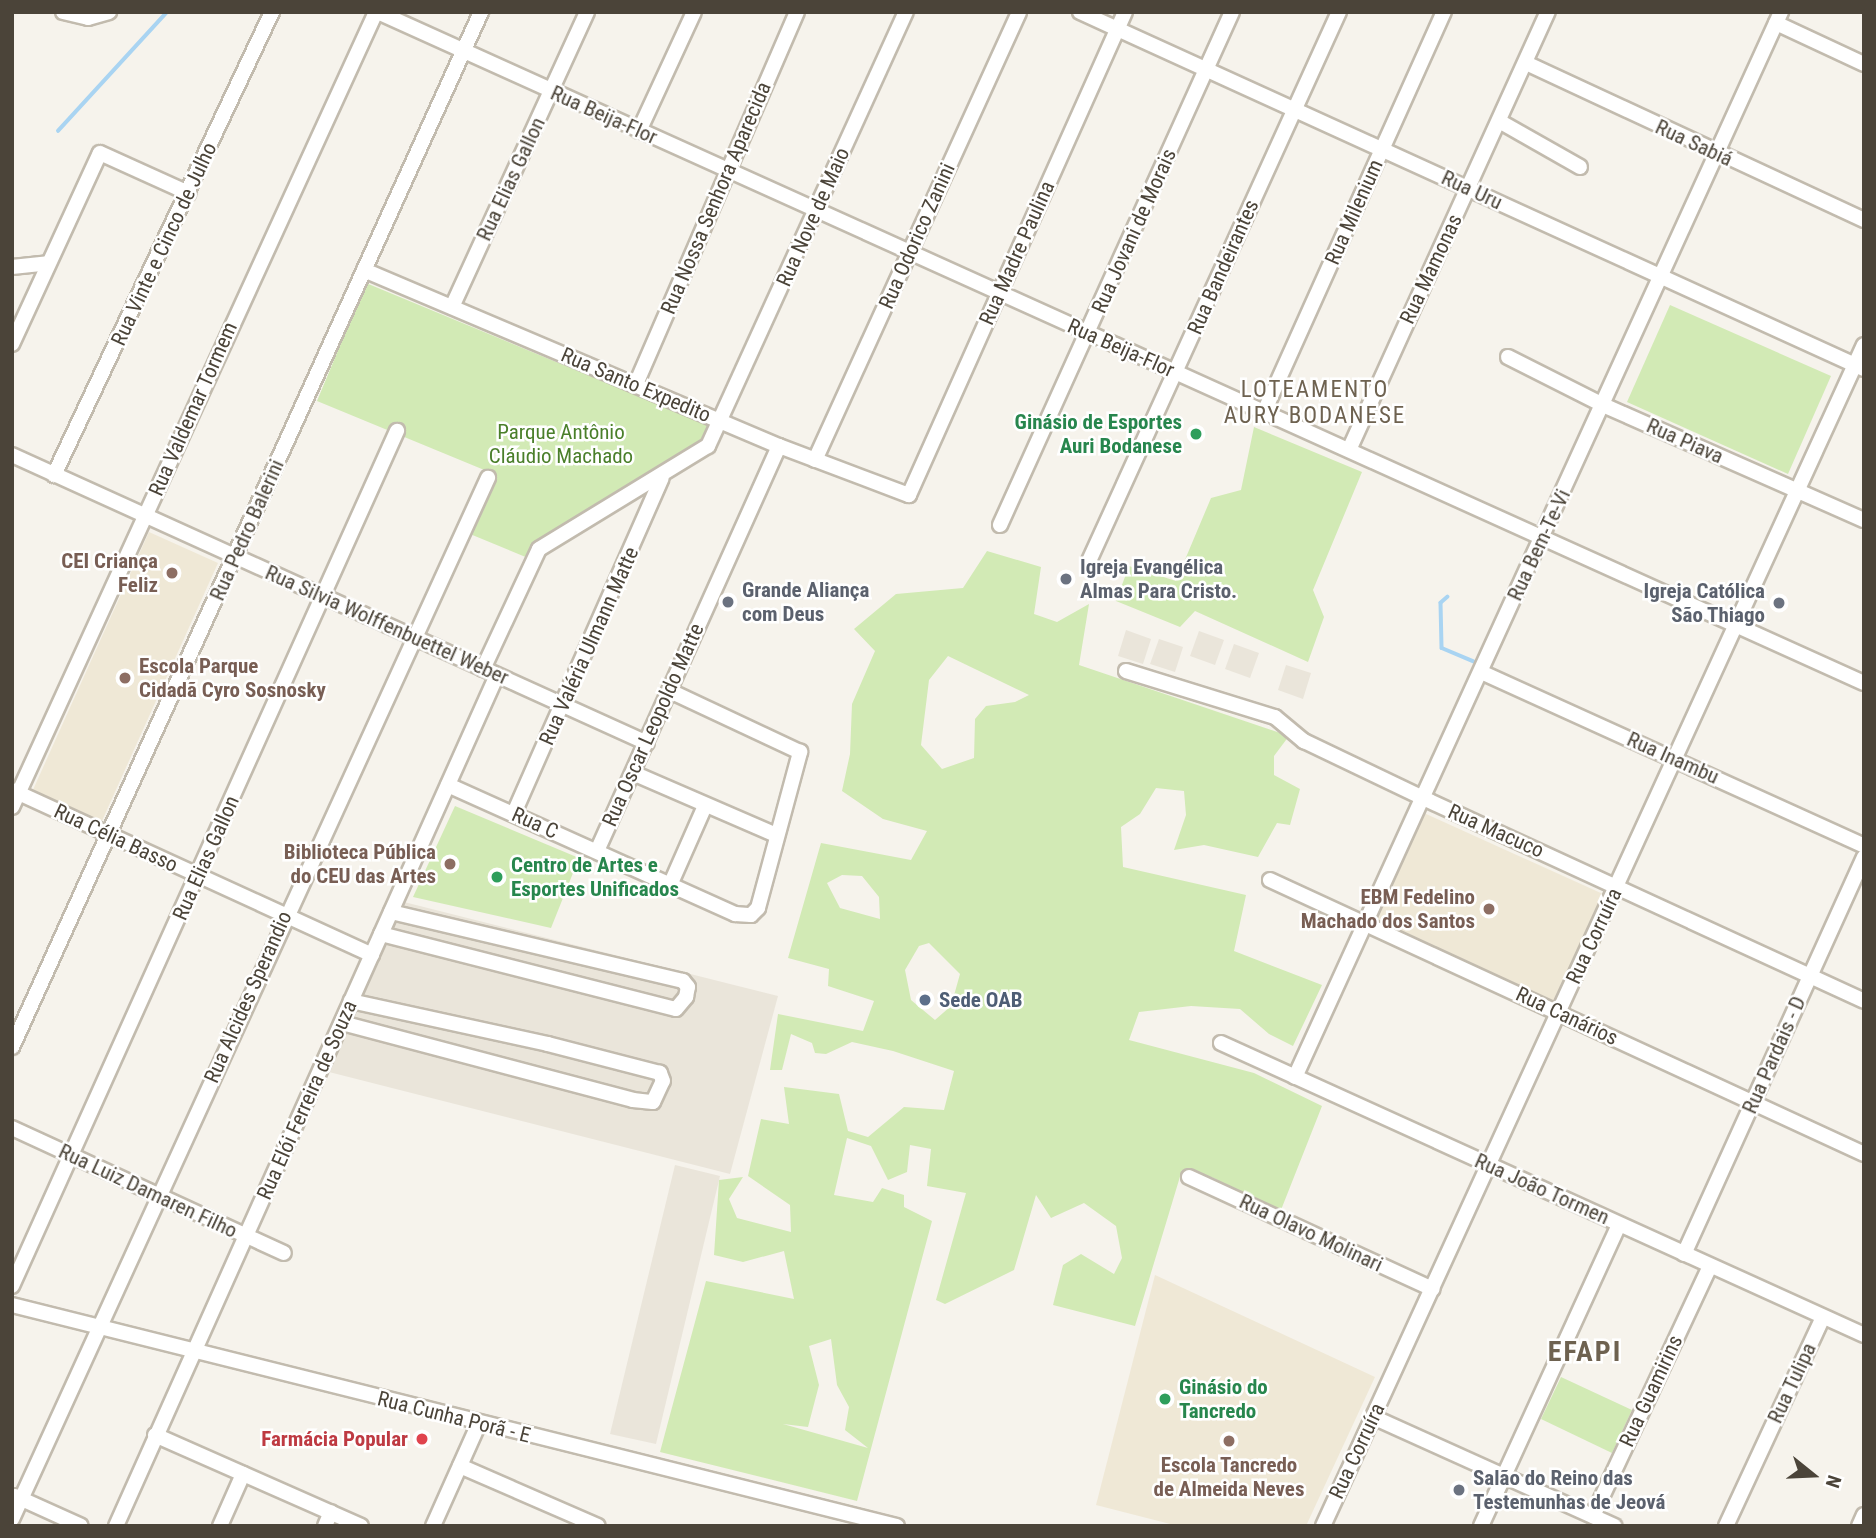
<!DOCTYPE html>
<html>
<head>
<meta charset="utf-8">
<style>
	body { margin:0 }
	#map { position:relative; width:1876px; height:1538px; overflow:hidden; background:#f6f3ec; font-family:"Roboto Condensed",sans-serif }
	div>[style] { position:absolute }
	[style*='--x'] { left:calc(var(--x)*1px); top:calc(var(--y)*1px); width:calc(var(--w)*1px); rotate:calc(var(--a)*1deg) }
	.residential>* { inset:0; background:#eae5da }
	.education>* { inset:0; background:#efe8d6 }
	.green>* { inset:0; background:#d2eab5 }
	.stream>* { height:3.5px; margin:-1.75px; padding:0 1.75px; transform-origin:1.75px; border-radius:1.75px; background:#a9d4f2 }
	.roads { filter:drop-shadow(2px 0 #c2bbae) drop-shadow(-2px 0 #c2bbae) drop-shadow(0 2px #c2bbae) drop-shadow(0 -2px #c2bbae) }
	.minor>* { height:14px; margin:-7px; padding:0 7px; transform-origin:7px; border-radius:7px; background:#fff }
	.dots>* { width:19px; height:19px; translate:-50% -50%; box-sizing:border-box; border:4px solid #fff; border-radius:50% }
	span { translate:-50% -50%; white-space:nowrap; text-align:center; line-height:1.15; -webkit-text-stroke:5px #fff; paint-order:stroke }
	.street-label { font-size:21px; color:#4b4439 }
	.leisure-label { font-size:21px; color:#27864d; font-weight:700 }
	.right { translate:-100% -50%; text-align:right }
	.left { translate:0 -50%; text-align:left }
	.park-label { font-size:21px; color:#4a7f2a }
	.education-label { font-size:21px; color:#785e54; font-weight:700 }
	.worship-label { font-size:21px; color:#5b616d; font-weight:700 }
	.service-label { font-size:21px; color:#4e5e75; font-weight:700 }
	.health-label { font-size:21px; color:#be3a42; font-weight:700 }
	.neighbourhood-label { font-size:23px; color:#6e6250; letter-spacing:2px }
	.district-label { font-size:28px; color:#6e6250; font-weight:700; letter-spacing:2px }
	.frame { position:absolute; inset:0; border:14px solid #4b4439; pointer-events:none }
	.north { position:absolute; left:1778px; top:1440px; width:70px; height:70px; -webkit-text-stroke:5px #fff; paint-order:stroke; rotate:108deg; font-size:19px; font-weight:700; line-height:28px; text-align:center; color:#4b4439 }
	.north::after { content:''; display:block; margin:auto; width:24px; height:32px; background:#4b4439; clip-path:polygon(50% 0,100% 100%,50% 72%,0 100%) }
</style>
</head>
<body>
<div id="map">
	<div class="residential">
		<i style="clip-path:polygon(1126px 630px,1151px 639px,1143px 664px,1118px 656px)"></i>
		<i style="clip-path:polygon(1199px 631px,1224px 640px,1215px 665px,1190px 656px)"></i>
		<i style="clip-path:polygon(1159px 639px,1183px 647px,1175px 672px,1150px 664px)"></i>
		<i style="clip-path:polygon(1234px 644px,1259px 653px,1250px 678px,1225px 669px)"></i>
		<i style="clip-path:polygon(1286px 665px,1311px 673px,1303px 699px,1278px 690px)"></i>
		<i style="clip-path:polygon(404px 902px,778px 996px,730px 1174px,329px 1072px)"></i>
		<i style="clip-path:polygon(675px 1165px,720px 1176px,656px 1444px,610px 1434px)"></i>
	</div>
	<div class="education">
		<i style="clip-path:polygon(149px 532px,218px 563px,101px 823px,32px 792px)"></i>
		<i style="clip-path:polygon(1424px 813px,1603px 894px,1553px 1005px,1374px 924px)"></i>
		<i style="clip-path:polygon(1155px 1275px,1375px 1377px,1306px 1526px,1178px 1526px,1096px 1505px)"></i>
	</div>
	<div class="green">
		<i style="clip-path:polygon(366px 283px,713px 427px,710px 436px,531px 551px,528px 558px,470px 534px,494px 474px,317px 401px)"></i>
		<i style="clip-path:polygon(1670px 305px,1831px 376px,1788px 474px,1627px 402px)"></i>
		<i style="clip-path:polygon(1254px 427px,1362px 472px,1313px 590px,1324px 617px,1308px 662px,1195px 611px,1180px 627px,1116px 601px,1129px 566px,1176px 581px,1211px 498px,1241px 490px)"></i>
		<i style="clip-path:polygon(evenodd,987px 551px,1041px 567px,1034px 614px,1057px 622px,1089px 604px,1079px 665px,1289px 736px,1274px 756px,1274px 775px,1300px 789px,1290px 825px,1277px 823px,1258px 857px,1204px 845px,1174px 850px,1186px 815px,1184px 791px,1156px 788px,1140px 814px,1121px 827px,1123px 867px,1246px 895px,1234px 951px,1322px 985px,1293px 1046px,1269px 1034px,1240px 1009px,1191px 1006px,1139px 1012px,1129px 1040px,1254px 1073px,1322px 1106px,1279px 1215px,1214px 1178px,1182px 1170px,1135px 1326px,1053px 1305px,1063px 1265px,1081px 1254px,1114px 1274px,1122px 1258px,1116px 1226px,1084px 1203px,1051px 1218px,1036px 1195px,1014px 1270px,945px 1304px,936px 1300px,966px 1193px,927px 1186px,931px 1149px,910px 1145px,907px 1172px,888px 1180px,871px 1146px,847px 1138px,834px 1195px,873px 1202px,882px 1188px,904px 1195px,904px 1207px,932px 1221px,857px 1501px,660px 1452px,706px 1281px,794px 1299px,784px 1251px,743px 1262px,714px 1255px,719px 1180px,743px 1177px,729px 1199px,737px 1218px,791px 1232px,790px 1205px,748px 1176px,761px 1119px,789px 1124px,784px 1087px,839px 1094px,848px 1131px,868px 1137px,904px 1107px,944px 1110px,954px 1071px,893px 1051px,852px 1042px,826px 1054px,815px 1053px,812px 1043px,791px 1034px,782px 1070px,770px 1070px,778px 1014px,863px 1031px,874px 1001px,828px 986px,829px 969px,788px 958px,821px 843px,911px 860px,927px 831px,883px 819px,842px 791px,850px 754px,852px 704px,875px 651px,854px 629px,896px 594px,963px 588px,987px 551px,948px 656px,1029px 695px,1015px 702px,986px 706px,975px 719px,974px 758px,942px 769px,921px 745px,929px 680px,948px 656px,987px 551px,842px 875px,862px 876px,879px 897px,880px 919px,840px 908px,827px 883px,842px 875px,987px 551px,929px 943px,960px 974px,951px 1006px,935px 1020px,911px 1000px,905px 970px,919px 946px,929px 943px,987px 551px,831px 1339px,837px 1385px,849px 1407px,845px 1430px,868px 1448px,783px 1424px,808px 1427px,819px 1385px,809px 1346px,831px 1339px)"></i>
		<i style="clip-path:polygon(455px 806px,579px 858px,551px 928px,413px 897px)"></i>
		<i style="clip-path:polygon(1561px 1377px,1632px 1410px,1612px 1453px,1541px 1419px)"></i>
	</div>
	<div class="stream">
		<i style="--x:58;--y:131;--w:161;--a:-47.5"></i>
		<i style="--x:1448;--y:597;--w:9;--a:139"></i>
		<i style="--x:1441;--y:603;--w:45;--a:88.7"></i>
		<i style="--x:1442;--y:648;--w:34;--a:23"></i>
	</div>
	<div class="roads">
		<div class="minor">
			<i style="--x:63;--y:12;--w:26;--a:13"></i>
			<i style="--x:88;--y:18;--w:22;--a:-16"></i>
			<i style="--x:378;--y:12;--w:1630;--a:24.3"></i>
			<i style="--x:1080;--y:12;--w:861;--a:24.48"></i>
			<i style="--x:1776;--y:23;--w:97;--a:25"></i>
			<i style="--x:1526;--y:63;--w:373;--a:24.9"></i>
			<i style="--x:1499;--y:121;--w:93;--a:29.6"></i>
			<i style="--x:639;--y:131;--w:131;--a:-65.2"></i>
			<i style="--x:12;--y:267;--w:36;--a:-6"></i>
			<i style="--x:364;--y:270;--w:451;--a:23"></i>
			<i style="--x:779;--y:446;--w:139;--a:20.7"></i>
			<i style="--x:909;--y:495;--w:529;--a:-65.91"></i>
			<i style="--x:452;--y:307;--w:324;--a:-65.4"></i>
			<i style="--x:12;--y:344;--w:210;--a:-65.3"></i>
			<i style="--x:100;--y:153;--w:97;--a:24.4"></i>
			<i style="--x:1508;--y:357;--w:106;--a:26.8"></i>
			<i style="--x:1603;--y:405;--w:285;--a:23.8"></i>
			<i style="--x:636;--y:384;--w:405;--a:-66.6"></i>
			<i style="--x:1264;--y:412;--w:439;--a:-65.8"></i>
			<i style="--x:1349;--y:450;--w:481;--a:-65.6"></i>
			<i style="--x:12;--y:455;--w:697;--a:24.4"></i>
			<i style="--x:815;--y:460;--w:492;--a:-65.5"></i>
			<i style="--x:54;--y:475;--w:512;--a:-64.79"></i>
			<i style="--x:1000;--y:525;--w:563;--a:-65.67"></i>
			<i style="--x:1089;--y:561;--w:603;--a:-65.52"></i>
			<i style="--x:483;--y:669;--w:132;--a:-65"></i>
			<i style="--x:539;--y:549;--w:198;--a:-31.4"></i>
			<i style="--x:708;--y:446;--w:477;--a:-65.5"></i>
			<i style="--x:1126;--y:671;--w:156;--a:17.2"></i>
			<i style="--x:1275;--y:717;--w:38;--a:40"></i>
			<i style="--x:1304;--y:741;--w:132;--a:25.6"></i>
			<i style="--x:1423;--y:798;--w:485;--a:24.7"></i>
			<i style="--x:1481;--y:672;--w:421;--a:24.4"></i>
			<i style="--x:633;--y:773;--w:156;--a:23.4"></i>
			<i style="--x:448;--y:785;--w:315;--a:24.2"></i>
			<i style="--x:735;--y:914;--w:16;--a:4"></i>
			<i style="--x:751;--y:915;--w:10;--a:-45"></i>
			<i style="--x:758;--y:908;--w:162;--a:-74.9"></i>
			<i style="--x:800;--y:752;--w:144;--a:-154.9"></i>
			<i style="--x:12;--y:790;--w:396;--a:24.6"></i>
			<i style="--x:12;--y:807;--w:874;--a:-65.4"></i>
			<i style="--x:514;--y:813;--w:366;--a:-66.2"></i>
			<i style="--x:597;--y:851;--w:444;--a:-65.8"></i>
			<i style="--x:1270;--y:880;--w:654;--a:24.76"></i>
			<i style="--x:671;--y:883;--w:84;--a:-66.2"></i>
			<i style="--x:381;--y:934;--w:304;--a:14.3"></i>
			<i style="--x:676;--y:1009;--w:16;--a:-50"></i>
			<i style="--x:686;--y:997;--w:10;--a:-79"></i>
			<i style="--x:688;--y:987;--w:8;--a:-130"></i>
			<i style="--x:683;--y:981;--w:300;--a:-166.7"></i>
			<i style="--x:342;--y:1023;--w:301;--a:14.8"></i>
			<i style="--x:633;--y:1100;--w:20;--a:6"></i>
			<i style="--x:653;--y:1102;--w:23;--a:-65"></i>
			<i style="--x:663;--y:1081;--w:9;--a:-111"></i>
			<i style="--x:660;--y:1073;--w:116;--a:-165.5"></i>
			<i style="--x:548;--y:1044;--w:202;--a:-167.7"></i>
			<i style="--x:1221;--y:1043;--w:706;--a:24.42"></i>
			<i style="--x:12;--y:1047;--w:1136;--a:-65.62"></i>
			<i style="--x:1295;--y:1077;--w:1171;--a:-65.47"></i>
			<i style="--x:12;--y:1128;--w:299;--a:24.7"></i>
			<i style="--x:1189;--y:1177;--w:268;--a:24.7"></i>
			<i style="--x:1684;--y:1254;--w:436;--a:-65.6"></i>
			<i style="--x:12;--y:1286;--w:938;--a:-65.76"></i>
			<i style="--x:12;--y:1305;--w:912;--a:14.02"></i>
			<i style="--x:1373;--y:1417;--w:265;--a:24.3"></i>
			<i style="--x:155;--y:1435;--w:225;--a:23.8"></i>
			<i style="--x:460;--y:1466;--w:150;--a:23.5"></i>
			<i style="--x:15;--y:1496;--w:72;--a:24.4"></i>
			<i style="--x:1593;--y:1516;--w:276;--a:-64.9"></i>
			<i style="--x:12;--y:1519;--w:1145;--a:-65.43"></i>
			<i style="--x:116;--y:1526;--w:932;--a:-65.88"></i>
			<i style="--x:220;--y:1526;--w:57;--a:-66.1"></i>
			<i style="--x:325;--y:1526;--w:15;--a:-67"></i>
			<i style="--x:433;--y:1526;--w:113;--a:-65.9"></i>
			<i style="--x:1323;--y:1526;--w:1299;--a:-65.39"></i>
			<i style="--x:1481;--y:1526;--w:331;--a:-65.4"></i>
			<i style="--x:1726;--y:1526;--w:230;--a:-65.1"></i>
			<i style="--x:1859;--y:1526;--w:12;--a:-66"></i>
		</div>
	</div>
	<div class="dots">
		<i style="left:1196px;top:434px;background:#2e9e5b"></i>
		<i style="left:172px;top:573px;background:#8d6e63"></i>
		<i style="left:1066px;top:579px;background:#6b7280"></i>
		<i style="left:728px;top:602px;background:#6b7280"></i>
		<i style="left:1779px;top:603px;background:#6b7280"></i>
		<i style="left:125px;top:678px;background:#8d6e63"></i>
		<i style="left:450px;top:864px;background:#8d6e63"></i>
		<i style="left:497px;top:877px;background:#2e9e5b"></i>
		<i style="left:1489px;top:909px;background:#8d6e63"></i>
		<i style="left:925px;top:1000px;background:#5c6f8a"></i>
		<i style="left:1165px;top:1399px;background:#2e9e5b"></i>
		<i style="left:422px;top:1439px;background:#e0444e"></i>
		<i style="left:1229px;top:1441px;background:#8d6e63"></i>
		<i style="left:1459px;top:1490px;background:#6b7280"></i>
	</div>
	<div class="street-label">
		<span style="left:604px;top:115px;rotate:24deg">Rua Beija-Flor</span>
		<span style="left:1694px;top:143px;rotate:25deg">Rua Sabiá</span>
		<span style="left:511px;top:179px;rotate:-65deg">Rua Elias Gallon</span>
		<span style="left:1472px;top:190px;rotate:25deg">Rua Uru</span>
		<span style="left:716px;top:198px;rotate:-67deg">Rua Nossa Senhora Aparecida</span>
		<span style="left:1354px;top:212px;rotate:-66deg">Rua Milenium</span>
		<span style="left:813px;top:217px;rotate:-66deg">Rua Nove de Maio</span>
		<span style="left:1134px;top:231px;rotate:-66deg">Rua Jovani de Morais</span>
		<span style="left:917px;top:236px;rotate:-66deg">Rua Odorico Zanini</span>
		<span style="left:164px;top:244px;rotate:-65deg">Rua Vinte e Cinco de Julho</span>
		<span style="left:1017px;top:253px;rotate:-66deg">Rua Madre Paulina</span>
		<span style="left:1223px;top:267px;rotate:-66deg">Rua Bandeirantes</span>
		<span style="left:1431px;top:269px;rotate:-65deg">Rua Mamonas</span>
		<span style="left:1121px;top:348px;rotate:24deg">Rua Beija-Flor</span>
		<span style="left:636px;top:385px;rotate:23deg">Rua Santo Expedito</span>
		<span style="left:193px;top:409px;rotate:-66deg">Rua Valdemar Tormem</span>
		<span style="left:1685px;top:441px;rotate:24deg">Rua Piava</span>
		<span style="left:247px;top:530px;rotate:-66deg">Rua Pedro Balerini</span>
		<span style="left:1539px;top:545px;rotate:-65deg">Rua Bem-Te-Vi</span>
		<span style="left:387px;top:625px;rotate:24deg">Rua Silvia Wolffenbuettel Weber</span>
		<span style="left:589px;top:646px;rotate:-66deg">Rua Valéria Ulmann Matte</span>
		<span style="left:653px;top:725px;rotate:-66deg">Rua Oscar Leopoldo Matte</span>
		<span style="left:1673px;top:758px;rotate:24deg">Rua Inambu</span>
		<span style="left:535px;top:823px;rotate:24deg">Rua C</span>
		<span style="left:1496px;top:831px;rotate:24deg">Rua Macuco</span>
		<span style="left:116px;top:838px;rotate:25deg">Rua Célia Basso</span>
		<span style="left:206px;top:858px;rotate:-66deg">Rua Elias Gallon</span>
		<span style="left:1594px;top:936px;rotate:-65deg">Rua Corruíra</span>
		<span style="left:248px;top:997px;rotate:-66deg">Rua Alcides Sperandio</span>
		<span style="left:1567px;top:1016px;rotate:25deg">Rua Canários</span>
		<span style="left:1774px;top:1055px;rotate:-66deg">Rua Pardais - D</span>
		<span style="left:307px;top:1100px;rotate:-66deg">Rua Elói Ferreira de Souza</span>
		<span style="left:1542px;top:1189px;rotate:24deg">Rua João Tormen</span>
		<span style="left:148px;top:1191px;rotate:25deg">Rua Luiz Damaren Filho</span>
		<span style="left:1311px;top:1233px;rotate:25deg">Rua Olavo Molinari</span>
		<span style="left:1792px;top:1383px;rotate:-65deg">Rua Tulipa</span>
		<span style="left:1651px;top:1391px;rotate:-65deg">Rua Guamirins</span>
		<span style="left:454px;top:1417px;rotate:14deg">Rua Cunha Porã - E</span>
		<span style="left:1357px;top:1451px;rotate:-65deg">Rua Corruíra</span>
	</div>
	<div class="leisure-label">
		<span class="right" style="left:1182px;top:434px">Ginásio de Esportes<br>Auri Bodanese</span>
		<span class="left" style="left:511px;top:877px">Centro de Artes e<br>Esportes Unificados</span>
		<span class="left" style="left:1179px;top:1399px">Ginásio do<br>Tancredo</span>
	</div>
	<div class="park-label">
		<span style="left:561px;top:444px">Parque Antônio<br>Cláudio Machado</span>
	</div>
	<div class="education-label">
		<span class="right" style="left:158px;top:573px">CEI Criança<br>Feliz</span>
		<span class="left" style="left:139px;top:678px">Escola Parque<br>Cidadã Cyro Sosnosky</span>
		<span class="right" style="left:436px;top:864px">Biblioteca Pública<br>do CEU das Artes</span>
		<span class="right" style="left:1475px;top:909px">EBM Fedelino<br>Machado dos Santos</span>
		<span style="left:1229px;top:1477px">Escola Tancredo<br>de Almeida Neves</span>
	</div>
	<div class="worship-label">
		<span class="left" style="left:1080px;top:579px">Igreja Evangélica<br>Almas Para Cristo.</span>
		<span class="left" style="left:742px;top:602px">Grande Aliança<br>com Deus</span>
		<span class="right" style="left:1765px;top:603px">Igreja Católica<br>São Thiago</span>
		<span class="left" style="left:1473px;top:1490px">Salão do Reino das<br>Testemunhas de Jeová</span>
	</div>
	<div class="service-label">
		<span class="left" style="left:939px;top:1000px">Sede OAB</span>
	</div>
	<div class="health-label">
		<span class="right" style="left:408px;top:1439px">Farmácia Popular</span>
	</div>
	<div class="neighbourhood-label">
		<span style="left:1315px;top:403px">LOTEAMENTO<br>AURY BODANESE</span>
	</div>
	<div class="district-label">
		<span style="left:1585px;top:1352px">EFAPI</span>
	</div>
	<div class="frame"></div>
	<div class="north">N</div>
</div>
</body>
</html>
